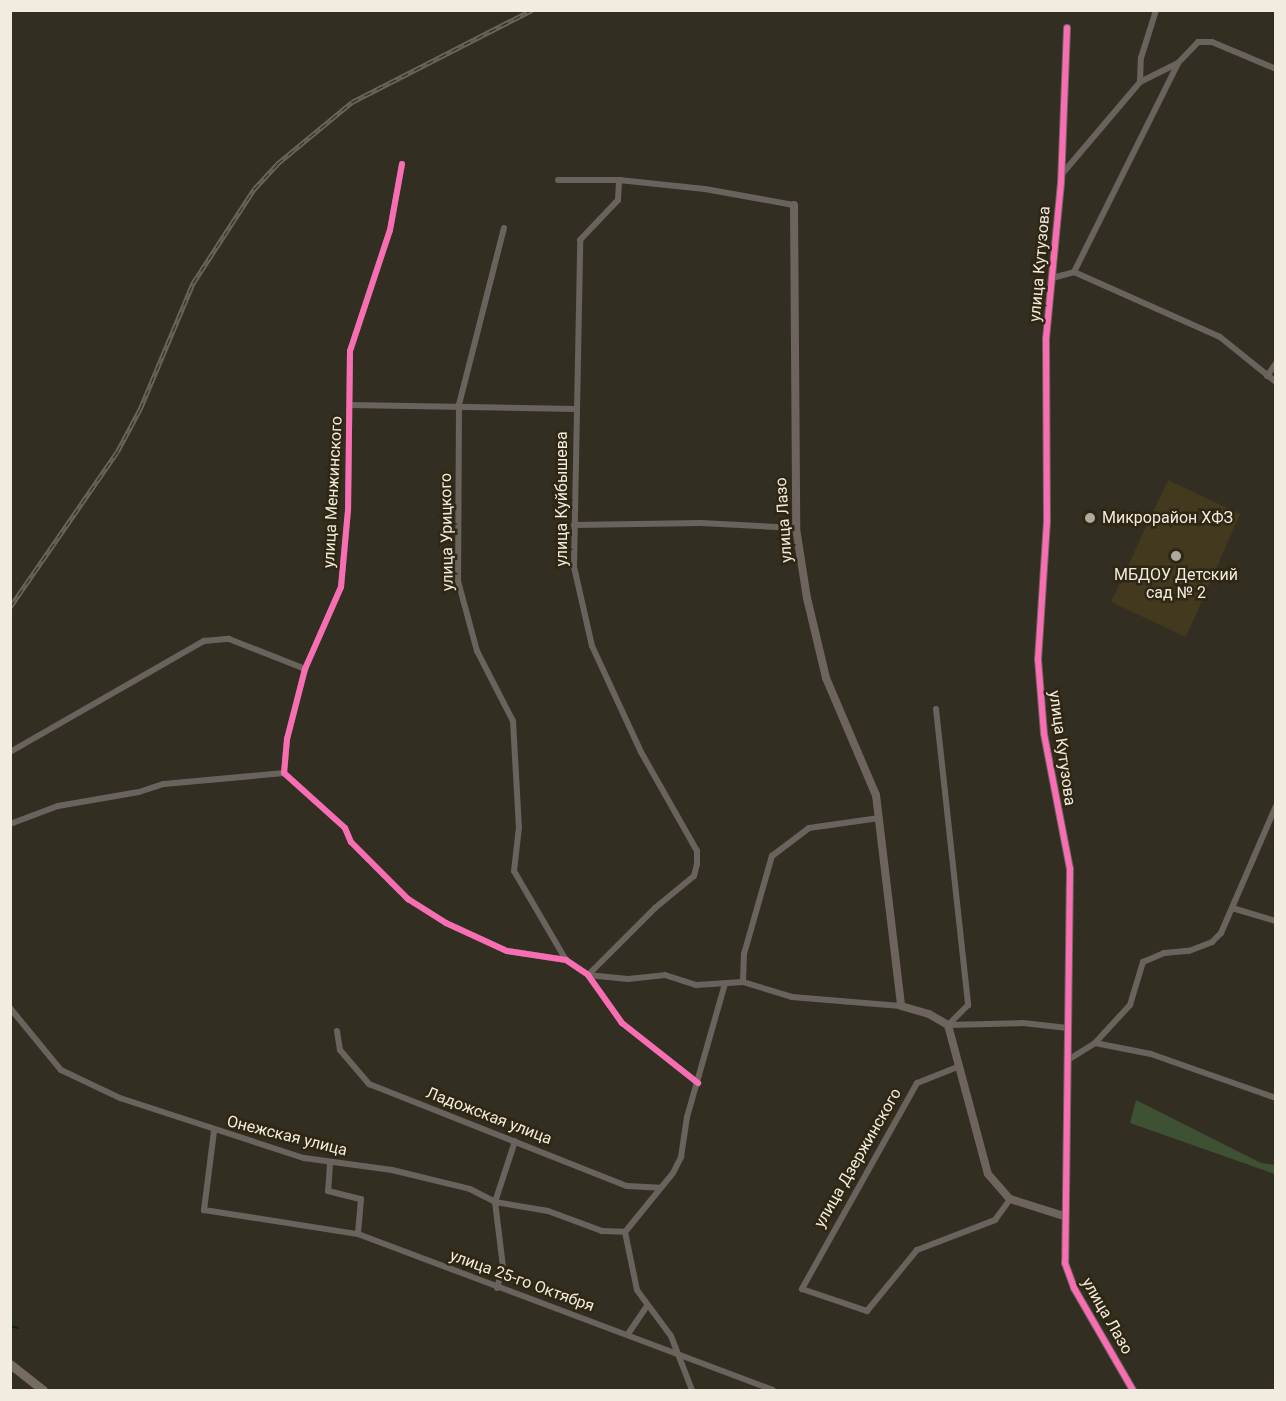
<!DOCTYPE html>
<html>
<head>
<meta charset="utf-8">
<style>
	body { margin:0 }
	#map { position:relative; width:1286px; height:1401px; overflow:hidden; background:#332e22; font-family:Roboto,sans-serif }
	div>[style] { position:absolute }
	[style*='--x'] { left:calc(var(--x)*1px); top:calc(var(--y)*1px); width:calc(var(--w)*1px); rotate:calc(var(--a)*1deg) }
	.built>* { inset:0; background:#43391f }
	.green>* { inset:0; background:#3e5133 }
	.stream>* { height:2px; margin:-1px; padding:0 1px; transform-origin:1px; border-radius:1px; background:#0c1f26 }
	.street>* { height:6px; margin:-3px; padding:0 3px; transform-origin:3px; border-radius:3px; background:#6a635d }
	.secondary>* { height:8px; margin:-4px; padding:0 4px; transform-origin:4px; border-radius:4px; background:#6d645e }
	.primary>* { height:9px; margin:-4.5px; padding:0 4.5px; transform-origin:4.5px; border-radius:4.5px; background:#756b63 }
	.rail>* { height:4.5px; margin-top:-2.25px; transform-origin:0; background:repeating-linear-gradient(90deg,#2f2713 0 7px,#69635b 0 14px); box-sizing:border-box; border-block:2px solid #69635b }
	.cycleway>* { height:6px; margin:-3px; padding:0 3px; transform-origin:3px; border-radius:3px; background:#f96db3 }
	.dots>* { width:16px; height:16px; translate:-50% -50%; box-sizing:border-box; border:3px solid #2f2713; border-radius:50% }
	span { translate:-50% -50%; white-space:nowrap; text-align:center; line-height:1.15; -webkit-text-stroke:5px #2f2713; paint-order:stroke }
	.street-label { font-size:16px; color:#f1ecdf }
	.poi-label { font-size:16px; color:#f1ecdf }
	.left { translate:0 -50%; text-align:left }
	.frame { position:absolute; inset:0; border:12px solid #f1ecdf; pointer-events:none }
</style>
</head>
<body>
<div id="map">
	<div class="built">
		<i style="clip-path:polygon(1168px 480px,1240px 514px,1186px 637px,1111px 602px)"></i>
	</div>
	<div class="green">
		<i style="clip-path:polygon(1136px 1100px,1261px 1163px,1275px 1165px,1275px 1174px,1130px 1123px)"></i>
	</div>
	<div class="stream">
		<i style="--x:10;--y:1326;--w:8;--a:14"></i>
	</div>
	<div class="street">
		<i style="--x:1140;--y:82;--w:42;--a:-26.6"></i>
		<i style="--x:402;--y:164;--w:67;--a:100.3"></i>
		<i style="--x:390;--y:230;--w:127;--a:108.3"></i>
		<i style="--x:350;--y:351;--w:159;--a:90.7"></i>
		<i style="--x:348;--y:510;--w:77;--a:95.2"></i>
		<i style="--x:341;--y:587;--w:90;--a:113.7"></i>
		<i style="--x:305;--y:669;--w:72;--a:104.4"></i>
		<i style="--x:287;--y:739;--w:34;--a:95"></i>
		<i style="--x:284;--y:773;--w:82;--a:42"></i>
		<i style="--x:345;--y:828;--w:15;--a:67"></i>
		<i style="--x:351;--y:842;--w:81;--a:45"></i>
		<i style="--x:408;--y:899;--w:45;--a:32.3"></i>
		<i style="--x:446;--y:923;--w:67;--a:24.7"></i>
		<i style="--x:507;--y:951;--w:60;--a:8.7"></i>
		<i style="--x:566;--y:960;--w:27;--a:34"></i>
		<i style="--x:588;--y:975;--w:59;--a:54.7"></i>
		<i style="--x:622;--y:1023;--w:97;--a:38.3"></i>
		<i style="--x:1062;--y:174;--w:121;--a:-49.7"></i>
		<i style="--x:1140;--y:82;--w:24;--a:-88"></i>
		<i style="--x:1141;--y:58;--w:50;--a:-72.6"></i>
		<i style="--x:558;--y:180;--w:61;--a:0"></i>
		<i style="--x:619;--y:180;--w:86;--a:6"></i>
		<i style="--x:705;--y:189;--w:90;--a:10.2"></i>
		<i style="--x:504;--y:228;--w:183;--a:104.3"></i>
		<i style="--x:459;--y:405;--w:176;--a:90.3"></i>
		<i style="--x:458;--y:581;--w:73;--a:74.8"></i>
		<i style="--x:477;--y:651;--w:79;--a:62.8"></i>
		<i style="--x:513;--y:721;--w:106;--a:86.8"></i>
		<i style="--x:519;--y:827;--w:44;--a:96.5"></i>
		<i style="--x:514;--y:871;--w:103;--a:59.7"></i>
		<i style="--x:1074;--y:272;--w:160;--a:24"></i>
		<i style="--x:1220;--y:337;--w:72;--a:38.8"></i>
		<i style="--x:1052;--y:278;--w:23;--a:-15"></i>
		<i style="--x:1074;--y:272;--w:233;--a:-63.5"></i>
		<i style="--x:1178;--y:63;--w:29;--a:-46"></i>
		<i style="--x:1198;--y:42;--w:14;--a:0"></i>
		<i style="--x:1212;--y:42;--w:69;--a:22.9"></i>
		<i style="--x:1267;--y:376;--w:16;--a:-55"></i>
		<i style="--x:350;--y:405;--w:225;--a:1"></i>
		<i style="--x:574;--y:525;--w:127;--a:-0.9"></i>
		<i style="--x:701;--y:523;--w:95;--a:3"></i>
		<i style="--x:936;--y:709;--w:298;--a:83.8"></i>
		<i style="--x:968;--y:1005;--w:28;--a:135"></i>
		<i style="--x:10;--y:752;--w:224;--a:-29.8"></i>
		<i style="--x:204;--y:641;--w:25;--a:-5"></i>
		<i style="--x:229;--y:639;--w:82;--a:21.5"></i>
		<i style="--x:10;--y:824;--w:51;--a:-20.6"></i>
		<i style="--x:58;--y:806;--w:82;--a:-9.8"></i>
		<i style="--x:139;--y:792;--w:26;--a:-18"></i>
		<i style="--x:164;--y:784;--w:121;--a:-5.2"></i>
		<i style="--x:1232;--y:908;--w:46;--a:16.5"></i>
		<i style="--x:588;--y:975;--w:95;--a:-45"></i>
		<i style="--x:655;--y:908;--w:50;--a:-39.4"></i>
		<i style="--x:694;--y:876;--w:12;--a:-76"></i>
		<i style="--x:697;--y:864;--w:13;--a:-90"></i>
		<i style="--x:697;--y:851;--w:114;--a:-119.5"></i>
		<i style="--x:641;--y:752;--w:117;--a:-114.8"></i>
		<i style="--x:592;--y:646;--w:81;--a:-102.8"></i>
		<i style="--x:574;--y:567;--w:327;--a:-88.9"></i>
		<i style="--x:580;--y:240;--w:55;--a:-46.5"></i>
		<i style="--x:618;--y:200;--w:20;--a:-87"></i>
		<i style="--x:588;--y:975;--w:40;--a:5.7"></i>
		<i style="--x:628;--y:979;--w:37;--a:-6"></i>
		<i style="--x:665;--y:975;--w:33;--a:18"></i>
		<i style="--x:696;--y:985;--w:47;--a:-3.7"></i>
		<i style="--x:743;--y:982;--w:51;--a:17"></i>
		<i style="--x:792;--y:997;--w:109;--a:4.7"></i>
		<i style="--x:743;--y:982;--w:28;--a:-88"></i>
		<i style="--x:744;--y:954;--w:102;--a:-74.1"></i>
		<i style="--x:772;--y:856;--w:46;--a:-37.1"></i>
		<i style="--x:809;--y:828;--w:71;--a:-8.1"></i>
		<i style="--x:10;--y:1008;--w:80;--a:50.6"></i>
		<i style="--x:61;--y:1070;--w:65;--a:25.4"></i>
		<i style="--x:120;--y:1098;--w:194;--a:18.1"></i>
		<i style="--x:304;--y:1158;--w:89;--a:7.8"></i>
		<i style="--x:392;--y:1170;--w:80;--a:13.7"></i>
		<i style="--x:470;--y:1189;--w:28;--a:27"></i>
		<i style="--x:495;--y:1202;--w:54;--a:9.6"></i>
		<i style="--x:548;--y:1211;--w:58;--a:20.3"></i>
		<i style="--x:602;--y:1231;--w:23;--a:2"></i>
		<i style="--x:948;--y:1025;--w:75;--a:-1.5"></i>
		<i style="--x:1023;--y:1023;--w:45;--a:6.3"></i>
		<i style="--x:337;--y:1031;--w:19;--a:81"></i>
		<i style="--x:340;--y:1050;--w:45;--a:49.5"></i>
		<i style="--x:369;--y:1084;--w:277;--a:21.6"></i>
		<i style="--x:627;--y:1186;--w:33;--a:3"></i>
		<i style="--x:1095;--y:1043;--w:57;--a:11.1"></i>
		<i style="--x:1151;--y:1054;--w:133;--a:19.4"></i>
		<i style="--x:1068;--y:1060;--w:32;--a:-32"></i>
		<i style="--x:1095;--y:1043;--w:52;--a:-47.4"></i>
		<i style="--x:1130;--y:1005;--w:45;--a:-73.2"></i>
		<i style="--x:1143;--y:962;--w:23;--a:-23"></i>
		<i style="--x:1164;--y:953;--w:25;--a:-5"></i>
		<i style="--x:1189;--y:951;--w:25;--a:-21"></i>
		<i style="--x:1212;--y:942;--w:13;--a:-45"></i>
		<i style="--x:1221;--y:933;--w:138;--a:-66.6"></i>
		<i style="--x:960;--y:1066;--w:46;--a:158.4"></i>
		<i style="--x:917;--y:1083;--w:236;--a:119.2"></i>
		<i style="--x:802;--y:1289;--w:69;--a:18.7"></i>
		<i style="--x:867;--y:1311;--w:79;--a:-50.7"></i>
		<i style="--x:917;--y:1250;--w:84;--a:-21"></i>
		<i style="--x:995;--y:1220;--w:26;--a:-54"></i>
		<i style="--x:214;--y:1131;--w:80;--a:97.2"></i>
		<i style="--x:204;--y:1210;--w:156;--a:8.9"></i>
		<i style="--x:358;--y:1234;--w:443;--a:20.6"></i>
		<i style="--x:330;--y:1164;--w:27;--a:94"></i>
		<i style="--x:328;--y:1191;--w:34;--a:14"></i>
		<i style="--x:361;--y:1199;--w:35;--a:95"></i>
		<i style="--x:497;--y:1288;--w:22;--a:-74"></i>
		<i style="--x:503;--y:1267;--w:65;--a:-97"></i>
		<i style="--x:495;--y:1202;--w:64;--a:-71.8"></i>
		<i style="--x:628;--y:1334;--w:32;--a:-56"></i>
		<i style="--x:692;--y:1390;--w:58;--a:-111.3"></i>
		<i style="--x:671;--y:1336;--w:57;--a:-126.5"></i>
		<i style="--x:637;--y:1290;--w:59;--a:-101.7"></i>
		<i style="--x:625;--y:1232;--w:76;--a:-50.9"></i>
		<i style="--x:673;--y:1173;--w:18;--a:-63"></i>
		<i style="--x:681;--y:1157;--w:40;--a:-81.5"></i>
		<i style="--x:687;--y:1117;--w:138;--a:-74.1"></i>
	</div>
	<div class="secondary">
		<i style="--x:1067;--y:28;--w:155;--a:92.2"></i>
		<i style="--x:1061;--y:183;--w:157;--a:95.5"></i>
		<i style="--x:1046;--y:339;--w:182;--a:89.7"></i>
		<i style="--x:1047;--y:521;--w:138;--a:93.7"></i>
		<i style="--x:1038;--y:659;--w:75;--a:85.4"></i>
		<i style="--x:1044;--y:734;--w:137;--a:79.1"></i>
		<i style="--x:1070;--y:869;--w:394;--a:90.7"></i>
		<i style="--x:1065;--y:1263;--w:27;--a:70"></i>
		<i style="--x:1074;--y:1288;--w:118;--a:60"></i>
		<i style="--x:794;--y:205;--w:323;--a:89.6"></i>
		<i style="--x:796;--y:528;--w:71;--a:81.1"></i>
		<i style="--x:807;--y:598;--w:82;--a:76.6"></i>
		<i style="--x:826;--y:678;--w:127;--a:66.9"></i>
		<i style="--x:876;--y:795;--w:212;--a:83.2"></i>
		<i style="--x:901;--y:1006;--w:29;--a:16"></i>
		<i style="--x:929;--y:1014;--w:22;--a:30"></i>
		<i style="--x:948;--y:1025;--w:154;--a:75"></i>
		<i style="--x:988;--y:1174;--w:33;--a:49"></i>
		<i style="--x:1010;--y:1199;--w:57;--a:17.5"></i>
	</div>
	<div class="primary">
		<i style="--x:10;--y:1364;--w:42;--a:38.2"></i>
	</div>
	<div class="rail">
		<i style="--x:10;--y:607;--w:188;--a:-55.4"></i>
		<i style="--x:117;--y:452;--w:49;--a:-61.9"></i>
		<i style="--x:140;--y:409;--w:137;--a:-67.2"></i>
		<i style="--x:193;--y:283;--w:112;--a:-57"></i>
		<i style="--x:254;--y:189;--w:34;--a:-47"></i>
		<i style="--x:277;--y:164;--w:97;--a:-39.6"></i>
		<i style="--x:352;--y:102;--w:202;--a:-27.1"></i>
	</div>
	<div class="cycleway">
		<i style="--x:1067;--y:28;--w:155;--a:92.2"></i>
		<i style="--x:1061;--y:183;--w:157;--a:95.5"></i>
		<i style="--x:1046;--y:339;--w:182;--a:89.7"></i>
		<i style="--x:1047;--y:521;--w:138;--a:93.7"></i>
		<i style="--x:1038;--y:659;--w:75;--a:85.4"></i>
		<i style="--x:1044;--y:734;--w:137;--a:79.1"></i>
		<i style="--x:1070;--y:869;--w:394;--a:90.7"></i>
		<i style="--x:1065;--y:1263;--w:27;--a:70"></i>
		<i style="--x:1074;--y:1288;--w:118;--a:60"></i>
		<i style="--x:402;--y:164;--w:67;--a:100.3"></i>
		<i style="--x:390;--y:230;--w:127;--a:108.3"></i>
		<i style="--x:350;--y:351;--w:159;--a:90.7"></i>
		<i style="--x:348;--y:510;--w:77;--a:95.2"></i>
		<i style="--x:341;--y:587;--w:90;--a:113.7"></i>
		<i style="--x:305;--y:669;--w:72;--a:104.4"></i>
		<i style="--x:287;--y:739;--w:34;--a:95"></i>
		<i style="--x:284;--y:773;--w:82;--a:42"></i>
		<i style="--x:345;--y:828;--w:15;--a:67"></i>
		<i style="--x:351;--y:842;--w:81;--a:45"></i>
		<i style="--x:408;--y:899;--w:45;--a:32.3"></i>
		<i style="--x:446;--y:923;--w:67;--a:24.7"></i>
		<i style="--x:507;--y:951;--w:60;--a:8.7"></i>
		<i style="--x:566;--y:960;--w:27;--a:34"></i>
		<i style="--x:588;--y:975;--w:59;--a:54.7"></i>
		<i style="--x:622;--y:1023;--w:97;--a:38.3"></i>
	</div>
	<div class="dots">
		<i style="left:1090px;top:518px;background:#aeaa9d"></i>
		<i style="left:1176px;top:556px;background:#aeaa9d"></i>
	</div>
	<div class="street-label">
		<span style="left:1040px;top:264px;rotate:-85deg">улица Кутузова</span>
		<span style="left:333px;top:492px;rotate:-87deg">улица Менжинского</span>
		<span style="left:562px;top:499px;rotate:-90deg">улица Куйбышева</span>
		<span style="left:784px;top:520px;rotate:-94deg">улица Лазо</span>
		<span style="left:447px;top:532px;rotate:-91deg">улица Урицкого</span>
		<span style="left:1062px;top:748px;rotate:82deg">улица Кутузова</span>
		<span style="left:489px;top:1116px;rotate:21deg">Ладожская улица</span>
		<span style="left:287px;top:1136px;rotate:14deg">Онежская улица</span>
		<span style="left:858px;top:1158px;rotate:-60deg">улица Дзержинского</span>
		<span style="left:522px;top:1281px;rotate:20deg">улица 25-го Октября</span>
		<span style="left:1107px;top:1316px;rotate:60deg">улица Лазо</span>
	</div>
	<div class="poi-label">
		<span class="left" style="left:1102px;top:518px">Микрорайон ХФЗ</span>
		<span style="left:1176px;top:584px">МБДОУ Детский<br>сад № 2</span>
	</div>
	<div class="frame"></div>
</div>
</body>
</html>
